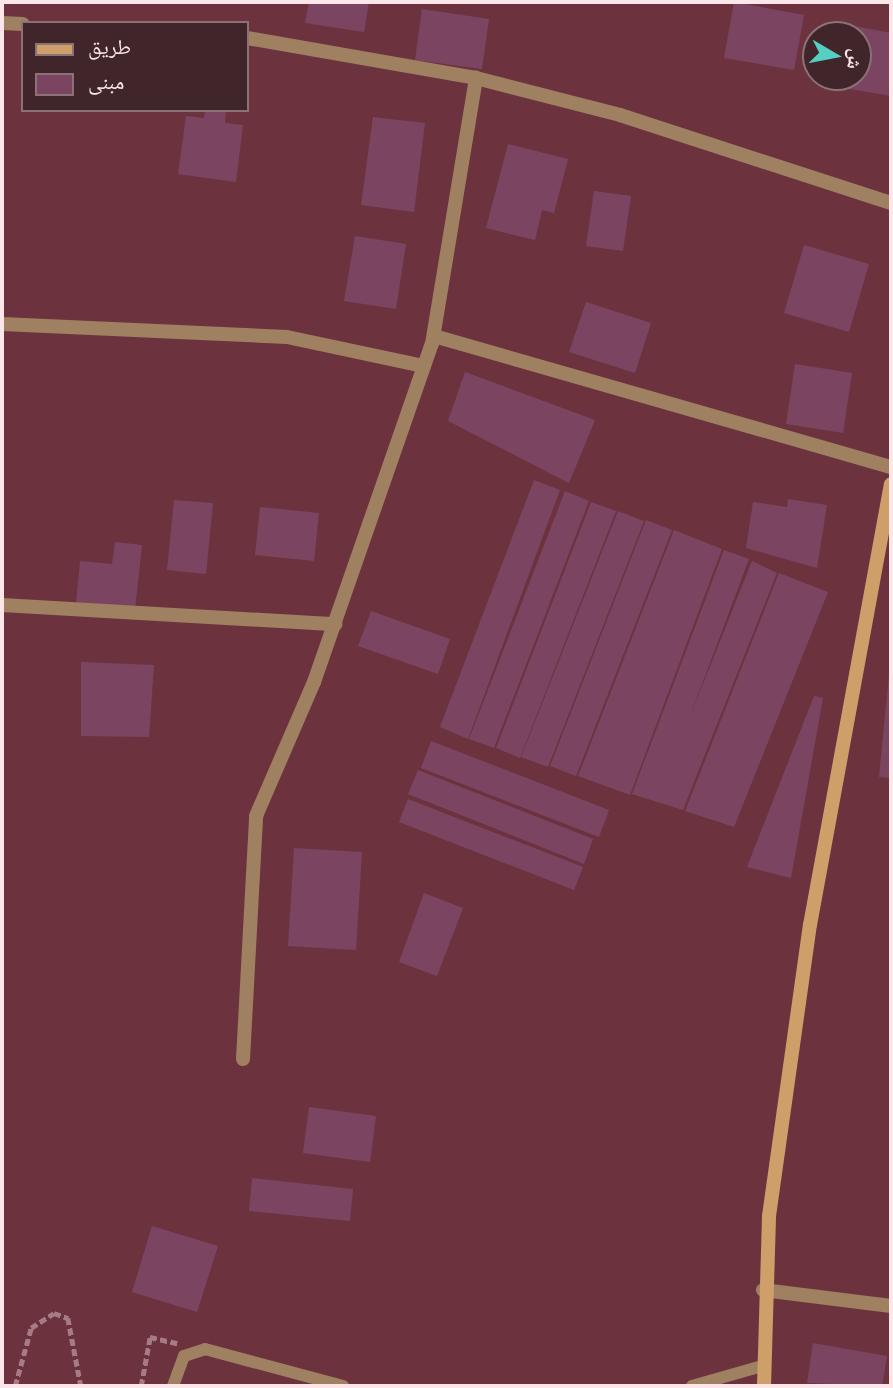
<!DOCTYPE html>
<html>
<head>
<meta charset="utf-8">
<style>
	body { margin:0 }
	#map { position:relative; width:893px; height:1388px; overflow:hidden; background:#6c333f; font-family:Ubuntu,"Noto Naskh Arabic",sans-serif }
	div>[style] { position:absolute }
	[style*='--x'] { left:calc(var(--x)*1px); top:calc(var(--y)*1px); width:calc(var(--w)*1px); rotate:calc(var(--a)*1deg) }
	.building>* { inset:0; background:#7b4562 }
	.path>* { height:4.5px; margin-top:-2.25px; transform-origin:0; background:repeating-linear-gradient(90deg,#a67b83 0 7px,transparent 0 10.5px) }
	.lane>* { height:12px; margin:-6px; padding:0 6px; transform-origin:6px; border-radius:6px; background:#9f8060 }
	.street>* { height:14px; margin:-7px; padding:0 7px; transform-origin:7px; border-radius:7px; background:#9f8060 }
	.secondary>* { height:14px; margin:-7px; padding:0 7px; transform-origin:7px; border-radius:7px; background:#cf9f6a }
	span { translate:-50% -50%; white-space:nowrap; text-align:center; line-height:1.15; -webkit-text-stroke:7px #40252a; paint-order:stroke }
	.frame { position:absolute; inset:0; border:4px solid #fce6e9; pointer-events:none }
	.legend { position:absolute; left:21px; top:21px; width:228px; height:91px; box-sizing:border-box; background:#40252a; border:2px solid #8b7276; margin:0; padding:9px 12px; list-style:none; font-size:21px; color:#fce6e9 }
	.legend li { display:flex; align-items:center; gap:14px; height:35px }
	.legend b { width:35px; border:2px solid #8b7276 }
	.north { position:absolute; left:802px; top:21px; width:70px; height:70px; box-sizing:border-box; background:#40252a; border:2px solid #8b7276; border-radius:50%; rotate:100deg; font-size:19px; font-weight:700; line-height:28px; text-align:center; color:#fce6e9 }
	.north::after { content:''; display:block; margin:auto; width:24px; height:32px; background:#56cec4; clip-path:polygon(50% 0,100% 100%,50% 72%,0 100%) }
</style>
</head>
<body>
<div id="map">
	<div class="building">
		<i style="clip-path:polygon(309px 2px,369px 2px,364px 32px,305px 23px)"></i>
		<i style="clip-path:polygon(734px 2px,804px 15px,794px 70px,724px 58px)"></i>
		<i style="clip-path:polygon(422px 9px,489px 19px,482px 69px,415px 60px)"></i>
		<i style="clip-path:polygon(848px 25px,891px 33px,891px 96px,838px 87px,840px 77px,858px 77px,858px 35px,846px 35px)"></i>
		<i style="clip-path:polygon(205px 110px,226px 110px,225px 123px,243px 125px,236px 182px,178px 174px,186px 116px,204px 118px)"></i>
		<i style="clip-path:polygon(373px 117px,425px 123px,414px 212px,361px 205px)"></i>
		<i style="clip-path:polygon(508px 144px,568px 159px,554px 213px,542px 210px,535px 240px,486px 228px)"></i>
		<i style="clip-path:polygon(594px 191px,631px 196px,623px 251px,586px 246px)"></i>
		<i style="clip-path:polygon(355px 236px,406px 244px,396px 309px,344px 301px)"></i>
		<i style="clip-path:polygon(804px 245px,869px 264px,849px 332px,784px 313px)"></i>
		<i style="clip-path:polygon(586px 302px,651px 323px,635px 373px,569px 352px)"></i>
		<i style="clip-path:polygon(795px 364px,852px 373px,843px 433px,786px 424px)"></i>
		<i style="clip-path:polygon(465px 372px,595px 420px,569px 483px,448px 421px)"></i>
		<i style="clip-path:polygon(534px 480px,560px 490px,468px 739px,440px 727px)"></i>
		<i style="clip-path:polygon(565px 491px,589px 501px,494px 748px,469px 739px)"></i>
		<i style="clip-path:polygon(788px 499px,827px 505px,817px 568px,746px 548px,753px 502px,787px 507px)"></i>
		<i style="clip-path:polygon(174px 500px,213px 503px,206px 574px,167px 570px)"></i>
		<i style="clip-path:polygon(591px 502px,616px 511px,520px 758px,496px 748px)"></i>
		<i style="clip-path:polygon(260px 507px,319px 513px,314px 561px,255px 555px)"></i>
		<i style="clip-path:polygon(618px 511px,644px 521px,548px 767px,521px 757px)"></i>
		<i style="clip-path:polygon(646px 520px,672px 530px,576px 776px,550px 766px)"></i>
		<i style="clip-path:polygon(674px 530px,722px 549px,630px 795px,578px 776px)"></i>
		<i style="clip-path:polygon(115px 542px,142px 545px,135px 610px,76px 604px,80px 561px,112px 564px)"></i>
		<i style="clip-path:polygon(724px 550px,749px 559px,689px 719px,752px 561px,777px 573px,683px 810px,632px 794px)"></i>
		<i style="clip-path:polygon(779px 573px,828px 592px,734px 827px,685px 811px)"></i>
		<i style="clip-path:polygon(371px 611px,450px 639px,438px 674px,358px 646px)"></i>
		<i style="clip-path:polygon(81px 662px,154px 665px,149px 737px,81px 736px)"></i>
		<i style="clip-path:polygon(889px 675px,891px 675px,891px 778px,879px 777px)"></i>
		<i style="clip-path:polygon(814px 696px,823px 698px,791px 878px,747px 867px)"></i>
		<i style="clip-path:polygon(431px 741px,609px 810px,599px 837px,421px 768px)"></i>
		<i style="clip-path:polygon(418px 770px,593px 839px,584px 864px,408px 794px)"></i>
		<i style="clip-path:polygon(408px 799px,583px 867px,574px 890px,399px 822px)"></i>
		<i style="clip-path:polygon(294px 848px,362px 852px,356px 950px,288px 946px)"></i>
		<i style="clip-path:polygon(424px 893px,463px 908px,437px 976px,399px 962px)"></i>
		<i style="clip-path:polygon(309px 1107px,376px 1116px,370px 1162px,303px 1153px)"></i>
		<i style="clip-path:polygon(252px 1178px,353px 1189px,350px 1221px,249px 1211px)"></i>
		<i style="clip-path:polygon(152px 1226px,218px 1246px,197px 1312px,132px 1292px)"></i>
		<i style="clip-path:polygon(813px 1343px,887px 1356px,882px 1386px,807px 1383px)"></i>
	</div>
	<div class="path">
		<i style="--x:15;--y:1386;--w:60;--a:-74.6"></i>
		<i style="--x:31;--y:1328;--w:27;--a:-33"></i>
		<i style="--x:54;--y:1313;--w:15;--a:20"></i>
		<i style="--x:68;--y:1318;--w:69;--a:79.2"></i>
		<i style="--x:141;--y:1386;--w:50;--a:-79.6"></i>
		<i style="--x:150;--y:1337;--w:28;--a:13"></i>
	</div>
	<div class="lane">
		<i style="--x:173;--y:1386;--w:32;--a:-70"></i>
		<i style="--x:184;--y:1356;--w:22;--a:-18"></i>
		<i style="--x:205;--y:1349;--w:143;--a:15"></i>
		<i style="--x:692;--y:1386;--w:73;--a:-15.9"></i>
	</div>
	<div class="street">
		<i style="--x:2;--y:23;--w:21;--a:3"></i>
		<i style="--x:247;--y:38;--w:232;--a:9.9"></i>
		<i style="--x:476;--y:78;--w:149;--a:14.4"></i>
		<i style="--x:620;--y:115;--w:285;--a:18"></i>
		<i style="--x:2;--y:324;--w:285;--a:2.6"></i>
		<i style="--x:287;--y:337;--w:140;--a:12"></i>
		<i style="--x:434;--y:336;--w:475;--a:16"></i>
		<i style="--x:2;--y:605;--w:334;--a:3.3"></i>
		<i style="--x:243;--y:1059;--w:243;--a:-86.9"></i>
		<i style="--x:256;--y:816;--w:146;--a:-66.6"></i>
		<i style="--x:314;--y:682;--w:358;--a:-70.8"></i>
		<i style="--x:432;--y:344;--w:270;--a:-80.6"></i>
		<i style="--x:763;--y:1290;--w:129;--a:7.1"></i>
	</div>
	<div class="secondary">
		<i style="--x:764;--y:1386;--w:170;--a:-88.3"></i>
		<i style="--x:769;--y:1216;--w:294;--a:-82"></i>
		<i style="--x:810;--y:925;--w:448;--a:-79.6"></i>
	</div>
	<div class="frame"></div>
	<ul class="legend">
	<li><b style="height:9px;background:#cf9f6a"></b>طريق</li>
	<li><b style="height:19px;background:#7b4562"></b>مبنى</li>
	</ul>
	<div class="north">ش</div>
</div>
</body>
</html>
